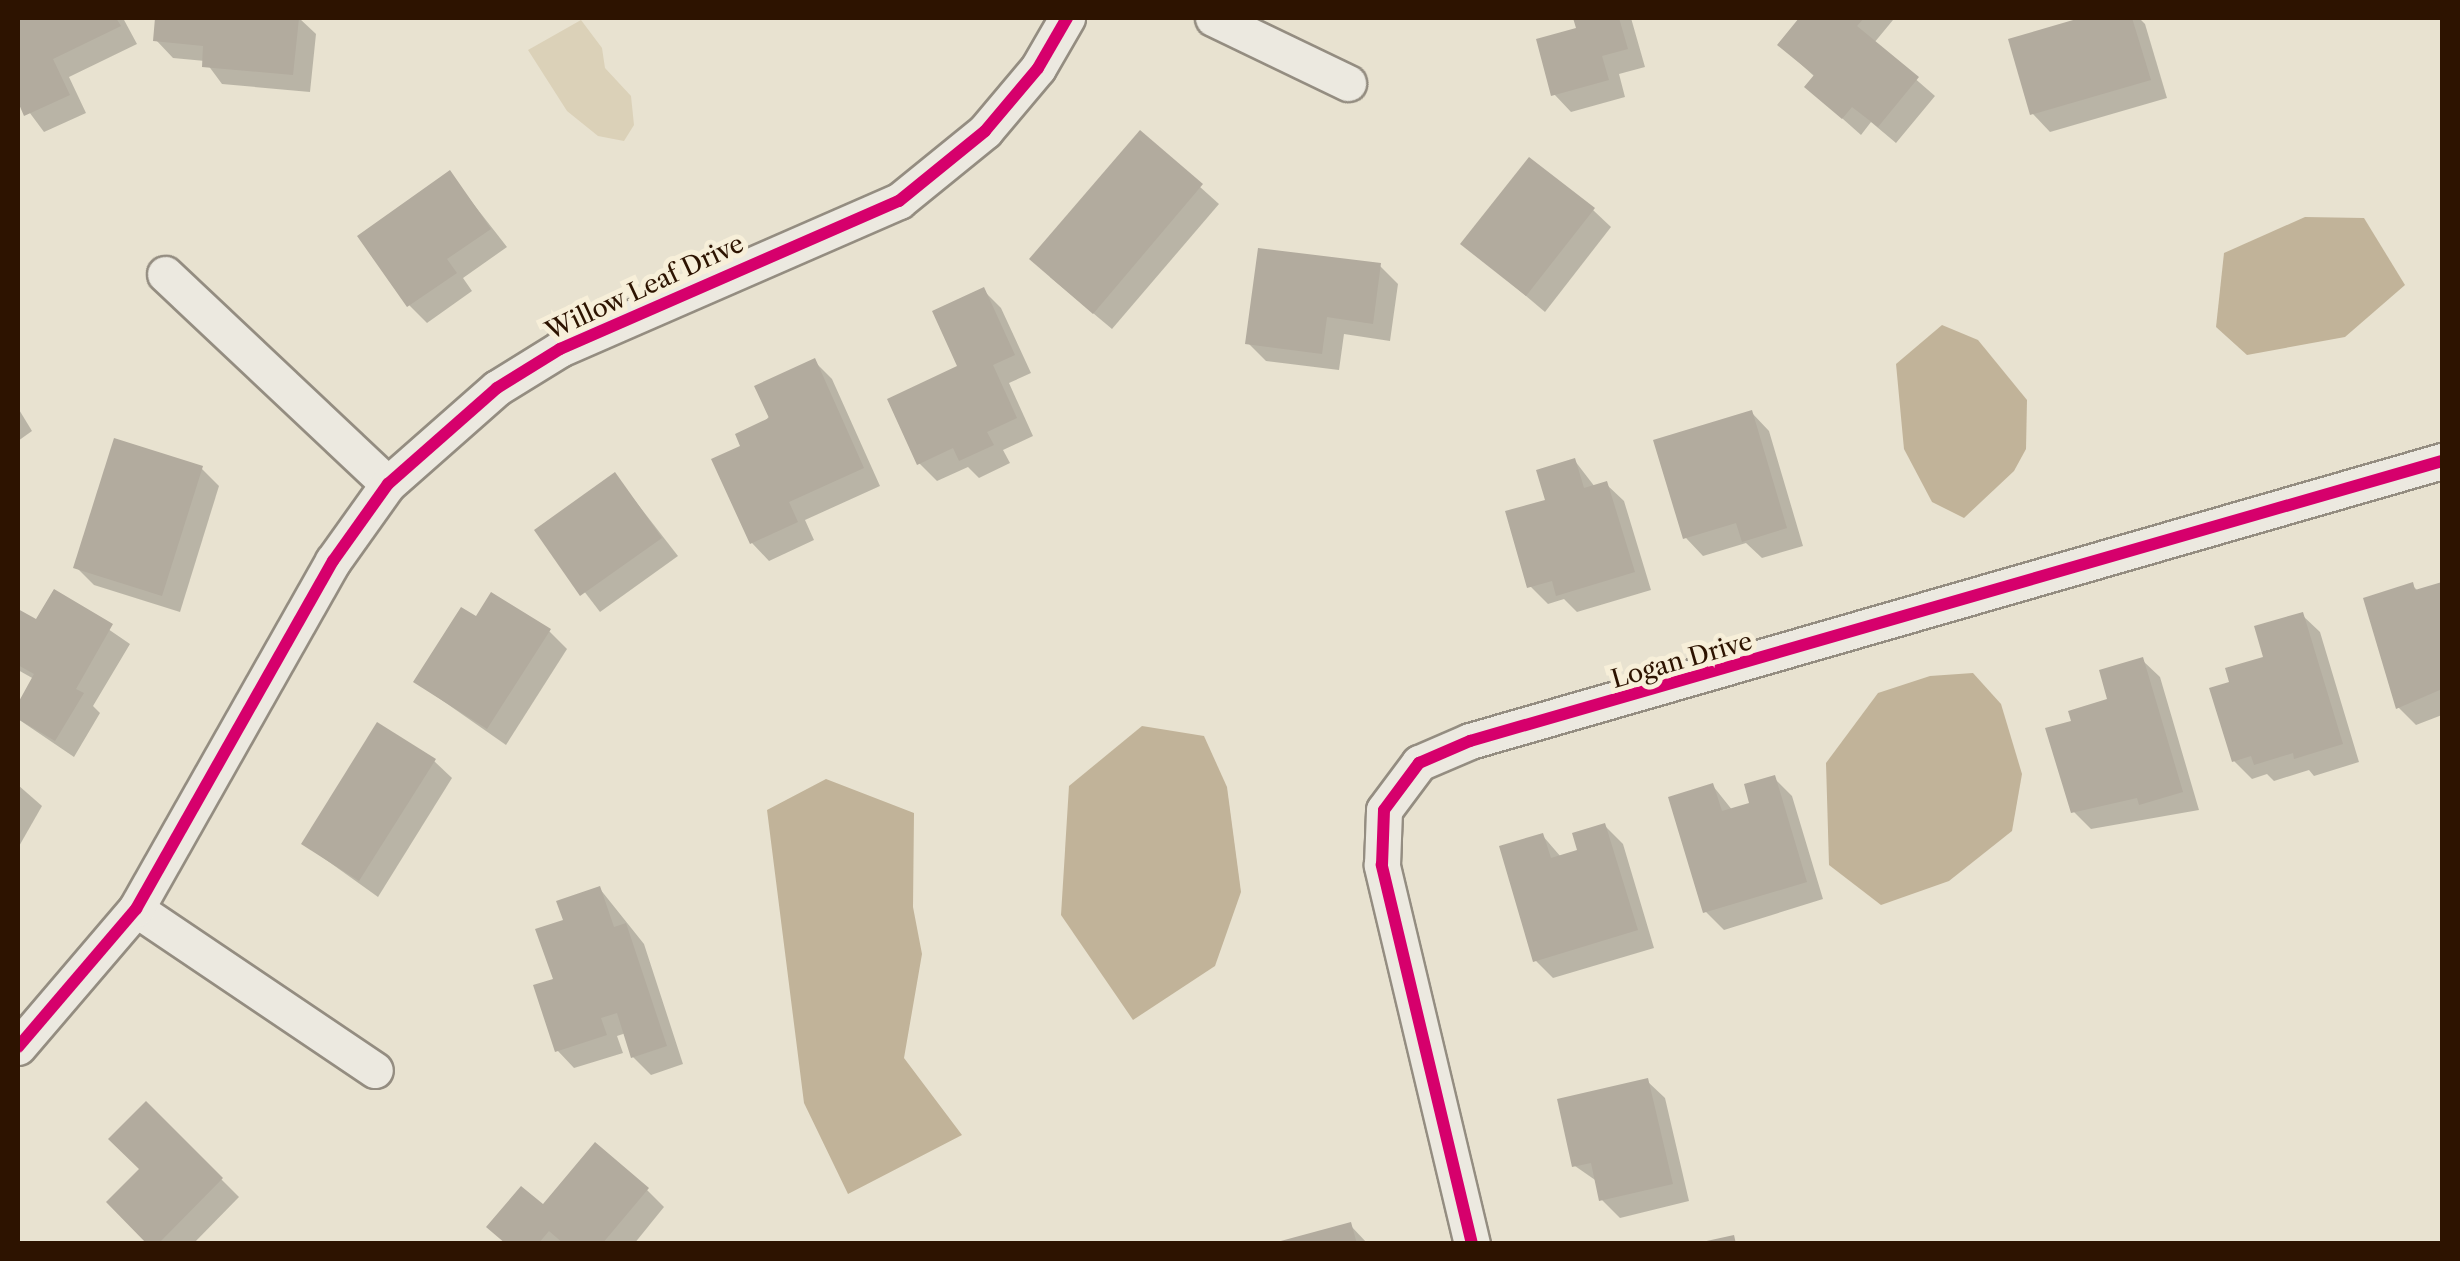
<!DOCTYPE html>
<html>
<head>
<meta charset="utf-8">
<style>
	body { margin:0 }
	#map { position:relative; width:2460px; height:1261px; overflow:hidden; background:#e8e2d0; font-family:"Libre Caslon Text",serif }
	div>[style] { position:absolute }
	[style*='--x'] { left:calc(var(--x)*1px); top:calc(var(--y)*1px); width:calc(var(--w)*1px); rotate:calc(var(--a)*1deg) }
	.green>* { inset:0; background:#dbd1b8 }
	.water>* { inset:0; background:#c1b399 }
	.shadow>* { inset:0; background:#0003 }
	.building>* { inset:0; background:#b2ab9e }
	.roads { filter:drop-shadow(2px 0 #948d81) drop-shadow(-2px 0 #948d81) drop-shadow(0 2px #948d81) drop-shadow(0 -2px #948d81) }
	.street>* { height:35px; margin:-17.5px; padding:0 17.5px; transform-origin:17.5px; border-radius:17.5px; background:#ece9e0 }
	.cycleway>* { height:12px; margin:-6px; padding:0 6px; transform-origin:6px; border-radius:6px; background:#d6006c }
	span { translate:-50% -50%; white-space:nowrap; text-align:center; line-height:1.15; -webkit-text-stroke:10px #f7efd9; paint-order:stroke }
	.street-label { font-size:25px; color:#2d1300 }
	.frame { position:absolute; inset:0; border:20px solid #2d1300; pointer-events:none }
</style>
</head>
<body>
<div id="map">
	<div class="green">
		<i style="clip-path:polygon(581px 20px,602px 48px,605px 68px,631px 96px,634px 125px,624px 141px,598px 136px,567px 111px,528px 50px)"></i>
	</div>
	<div class="water">
		<i style="clip-path:polygon(2305px 217px,2364px 218px,2405px 285px,2345px 337px,2247px 355px,2216px 327px,2224px 253px)"></i>
		<i style="clip-path:polygon(1942px 325px,1978px 340px,2027px 400px,2026px 449px,2014px 471px,1964px 518px,1932px 502px,1904px 449px,1896px 364px)"></i>
		<i style="clip-path:polygon(1973px 673px,2001px 704px,2022px 774px,2012px 831px,1949px 881px,1881px 905px,1829px 865px,1826px 763px,1878px 693px,1930px 676px)"></i>
		<i style="clip-path:polygon(1142px 726px,1204px 736px,1227px 787px,1241px 892px,1215px 966px,1133px 1020px,1061px 915px,1069px 786px)"></i>
		<i style="clip-path:polygon(826px 779px,914px 813px,913px 907px,922px 954px,904px 1058px,962px 1135px,848px 1194px,804px 1103px,767px 810px)"></i>
	</div>
	<div class="shadow">
		<i style="clip-path:polygon(18px 18px,123px 18px,137px 44px,69px 77px,86px 113px,44px 132px,18px 97px)"></i>
		<i style="clip-path:polygon(158px 18px,299px 18px,316px 34px,310px 92px,222px 84px,205px 61px,173px 58px,156px 40px)"></i>
		<i style="clip-path:polygon(1576px 18px,1631px 18px,1645px 67px,1619px 74px,1625px 97px,1571px 112px,1554px 94px,1579px 29px)"></i>
		<i style="clip-path:polygon(1802px 18px,1893px 20px,1874px 43px,1935px 96px,1896px 143px,1871px 122px,1861px 135px,1807px 87px,1815px 77px,1780px 45px)"></i>
		<i style="clip-path:polygon(2089px 18px,2139px 18px,2145px 24px,2167px 98px,2050px 132px,2033px 114px,2011px 40px)"></i>
		<i style="clip-path:polygon(1140px 133px,1219px 204px,1112px 329px,1050px 277px)"></i>
		<i style="clip-path:polygon(450px 174px,507px 247px,463px 278px,472px 291px,427px 323px,409px 305px)"></i>
		<i style="clip-path:polygon(1593px 210px,1611px 227px,1545px 312px,1464px 244px)"></i>
		<i style="clip-path:polygon(1380px 266px,1398px 284px,1390px 341px,1344px 334px,1339px 370px,1266px 361px,1248px 343px)"></i>
		<i style="clip-path:polygon(983px 290px,1001px 308px,1031px 373px,1009px 383px,1033px 436px,1003px 450px,1010px 463px,979px 478px,968px 467px,937px 481px,919px 463px,961px 367px)"></i>
		<i style="clip-path:polygon(814px 361px,832px 379px,880px 486px,805px 520px,814px 540px,769px 561px,752px 543px,744px 447px)"></i>
		<i style="clip-path:polygon(18px 408px,32px 431px,18px 441px)"></i>
		<i style="clip-path:polygon(1752px 413px,1769px 431px,1803px 546px,1762px 558px,1746px 543px,1703px 556px,1686px 538px)"></i>
		<i style="clip-path:polygon(1575px 461px,1595px 487px,1606px 484px,1624px 501px,1651px 590px,1577px 612px,1564px 599px,1548px 604px,1530px 586px)"></i>
		<i style="clip-path:polygon(201px 468px,219px 486px,180px 612px,94px 585px,76px 567px)"></i>
		<i style="clip-path:polygon(615px 475px,678px 556px,600px 612px,538px 531px)"></i>
		<i style="clip-path:polygon(2412px 585px,2419px 592px,2442px 585px,2442px 715px,2416px 725px,2398px 707px)"></i>
		<i style="clip-path:polygon(54px 592px,130px 644px,93px 706px,100px 713px,74px 757px,18px 719px,34px 679px,18px 670px,18px 611px,37px 623px)"></i>
		<i style="clip-path:polygon(2302px 615px,2320px 632px,2359px 762px,2314px 776px,2309px 770px,2274px 781px,2267px 774px,2252px 779px,2234px 761px,2232px 683px,2266px 659px)"></i>
		<i style="clip-path:polygon(477px 619px,549px 631px,567px 649px,506px 745px,416px 682px)"></i>
		<i style="clip-path:polygon(2142px 660px,2160px 677px,2199px 810px,2091px 829px,2073px 811px,2074px 723px,2110px 700px)"></i>
		<i style="clip-path:polygon(434px 761px,452px 778px,378px 897px,304px 844px)"></i>
		<i style="clip-path:polygon(1774px 778px,1792px 796px,1823px 899px,1724px 930px,1706px 912px,1713px 786px,1733px 811px,1752px 805px)"></i>
		<i style="clip-path:polygon(18px 785px,42px 806px,18px 848px)"></i>
		<i style="clip-path:polygon(1605px 826px,1623px 844px,1654px 948px,1553px 978px,1535px 960px,1542px 835px,1561px 857px,1580px 852px)"></i>
		<i style="clip-path:polygon(600px 889px,644px 944px,683px 1064px,651px 1075px,633px 1057px,626px 1033px,617px 1036px,623px 1053px,574px 1068px,557px 1050px,556px 980px,566px 922px)"></i>
		<i style="clip-path:polygon(1647px 1081px,1665px 1098px,1689px 1201px,1620px 1218px,1602px 1200px,1598px 1182px,1575px 1166px)"></i>
		<i style="clip-path:polygon(146px 1104px,239px 1197px,193px 1244px,151px 1244px,142px 1169px)"></i>
		<i style="clip-path:polygon(647px 1190px,664px 1207px,634px 1244px,506px 1244px,544px 1208px)"></i>
		<i style="clip-path:polygon(1350px 1225px,1368px 1244px,1283px 1244px)"></i>
	</div>
	<div class="building">
		<i style="clip-path:polygon(18px 18px,116px 18px,121px 26px,53px 59px,70px 95px,24px 116px,18px 102px)"></i>
		<i style="clip-path:polygon(155px 18px,299px 18px,293px 75px,202px 67px,203px 46px,153px 41px)"></i>
		<i style="clip-path:polygon(1573px 18px,1619px 18px,1628px 49px,1602px 56px,1609px 80px,1551px 96px,1536px 39px,1576px 28px)"></i>
		<i style="clip-path:polygon(1799px 18px,1864px 18px,1857px 26px,1919px 77px,1878px 127px,1852px 107px,1842px 119px,1804px 87px,1814px 75px,1777px 45px)"></i>
		<i style="clip-path:polygon(2080px 18px,2132px 18px,2151px 80px,2030px 115px,2008px 39px)"></i>
		<i style="clip-path:polygon(1140px 130px,1203px 184px,1093px 314px,1029px 259px)"></i>
		<i style="clip-path:polygon(1529px 157px,1595px 208px,1526px 296px,1460px 244px)"></i>
		<i style="clip-path:polygon(450px 170px,491px 229px,447px 259px,457px 273px,407px 307px,357px 236px)"></i>
		<i style="clip-path:polygon(1258px 248px,1381px 263px,1373px 324px,1327px 317px,1322px 354px,1245px 344px)"></i>
		<i style="clip-path:polygon(984px 287px,1015px 355px,993px 365px,1017px 418px,987px 432px,994px 445px,959px 461px,953px 448px,917px 465px,887px 399px,957px 366px,932px 311px)"></i>
		<i style="clip-path:polygon(815px 358px,864px 468px,789px 502px,798px 522px,750px 544px,711px 459px,740px 446px,735px 434px,769px 418px,754px 386px)"></i>
		<i style="clip-path:polygon(1752px 410px,1787px 528px,1742px 542px,1736px 523px,1683px 539px,1653px 440px)"></i>
		<i style="clip-path:polygon(114px 438px,203px 466px,162px 596px,73px 568px)"></i>
		<i style="clip-path:polygon(1575px 458px,1584px 488px,1607px 481px,1635px 572px,1556px 596px,1552px 581px,1527px 588px,1505px 511px,1545px 500px,1536px 470px)"></i>
		<i style="clip-path:polygon(615px 472px,662px 538px,580px 596px,534px 530px)"></i>
		<i style="clip-path:polygon(2413px 582px,2415px 590px,2442px 582px,2442px 689px,2396px 709px,2363px 598px)"></i>
		<i style="clip-path:polygon(54px 589px,113px 624px,76px 689px,84px 693px,55px 741px,18px 719px,18px 703px,34px 674px,18px 665px,18px 609px,36px 619px)"></i>
		<i style="clip-path:polygon(491px 592px,551px 629px,487px 729px,413px 682px,461px 607px,476px 616px)"></i>
		<i style="clip-path:polygon(2303px 612px,2343px 744px,2294px 759px,2293px 753px,2254px 765px,2251px 756px,2232px 762px,2209px 688px,2229px 682px,2225px 668px,2263px 657px,2254px 626px)"></i>
		<i style="clip-path:polygon(2143px 657px,2183px 792px,2139px 805px,2137px 798px,2071px 813px,2045px 728px,2071px 721px,2068px 711px,2107px 699px,2099px 670px)"></i>
		<i style="clip-path:polygon(377px 722px,436px 759px,359px 881px,301px 844px)"></i>
		<i style="clip-path:polygon(1775px 775px,1807px 882px,1703px 913px,1668px 797px,1713px 783px,1722px 811px,1749px 803px,1744px 784px)"></i>
		<i style="clip-path:polygon(1605px 823px,1638px 930px,1533px 962px,1499px 846px,1543px 833px,1551px 858px,1577px 850px,1572px 833px)"></i>
		<i style="clip-path:polygon(600px 886px,614px 927px,626px 923px,667px 1046px,631px 1058px,617px 1013px,601px 1018px,607px 1035px,555px 1052px,533px 985px,553px 979px,535px 929px,563px 920px,556px 901px)"></i>
		<i style="clip-path:polygon(1648px 1078px,1673px 1184px,1599px 1201px,1591px 1163px,1572px 1167px,1557px 1099px)"></i>
		<i style="clip-path:polygon(146px 1101px,223px 1178px,158px 1244px,147px 1244px,106px 1202px,139px 1169px,108px 1139px)"></i>
		<i style="clip-path:polygon(595px 1142px,649px 1188px,602px 1244px,564px 1244px,549px 1231px,538px 1244px,506px 1244px,486px 1227px,521px 1186px,543px 1204px)"></i>
		<i style="clip-path:polygon(1351px 1222px,1357px 1244px,1277px 1244px,1277px 1242px)"></i>
		<i style="clip-path:polygon(1734px 1235px,1736px 1244px,1702px 1244px,1702px 1242px)"></i>
	</div>
	<div class="roads">
		<div class="street">
			<i style="--x:1213;--y:18;--w:150;--a:25.7"></i>
			<i style="--x:165;--y:274;--w:306;--a:43.3"></i>
			<i style="--x:136;--y:909;--w:288;--a:34"></i>
			<i style="--x:18;--y:1047;--w:182;--a:-49.5"></i>
			<i style="--x:136;--y:909;--w:400;--a:-60.5"></i>
			<i style="--x:333;--y:561;--w:95;--a:-54.5"></i>
			<i style="--x:388;--y:484;--w:145;--a:-41.4"></i>
			<i style="--x:497;--y:388;--w:74;--a:-31.8"></i>
			<i style="--x:560;--y:349;--w:370;--a:-23.6"></i>
			<i style="--x:899;--y:201;--w:111;--a:-39.1"></i>
			<i style="--x:985;--y:131;--w:82;--a:-49.9"></i>
			<i style="--x:1038;--y:68;--w:58;--a:-59.9"></i>
			<i style="--x:1472;--y:1244;--w:390;--a:-103.4"></i>
			<i style="--x:1382;--y:865;--w:55;--a:-87.9"></i>
			<i style="--x:1384;--y:810;--w:59;--a:-53.3"></i>
			<i style="--x:1419;--y:763;--w:56;--a:-23.3"></i>
			<i style="--x:1470;--y:741;--w:1012;--a:-16.07"></i>
		</div>
	</div>
	<div class="cycleway">
		<i style="--x:18;--y:1047;--w:182;--a:-49.5"></i>
		<i style="--x:136;--y:909;--w:400;--a:-60.5"></i>
		<i style="--x:333;--y:561;--w:95;--a:-54.5"></i>
		<i style="--x:388;--y:484;--w:145;--a:-41.4"></i>
		<i style="--x:497;--y:388;--w:74;--a:-31.8"></i>
		<i style="--x:560;--y:349;--w:370;--a:-23.6"></i>
		<i style="--x:899;--y:201;--w:111;--a:-39.1"></i>
		<i style="--x:985;--y:131;--w:82;--a:-49.9"></i>
		<i style="--x:1038;--y:68;--w:58;--a:-59.9"></i>
		<i style="--x:1472;--y:1244;--w:390;--a:-103.4"></i>
		<i style="--x:1382;--y:865;--w:55;--a:-87.9"></i>
		<i style="--x:1384;--y:810;--w:59;--a:-53.3"></i>
		<i style="--x:1419;--y:763;--w:56;--a:-23.3"></i>
		<i style="--x:1470;--y:741;--w:1012;--a:-16.07"></i>
	</div>
	<div class="street-label">
		<span style="left:645px;top:288px;rotate:-25deg">Willow Leaf Drive</span>
		<span style="left:1682px;top:661px;rotate:-16deg">Logan Drive</span>
	</div>
	<div class="frame"></div>
</div>
</body>
</html>
